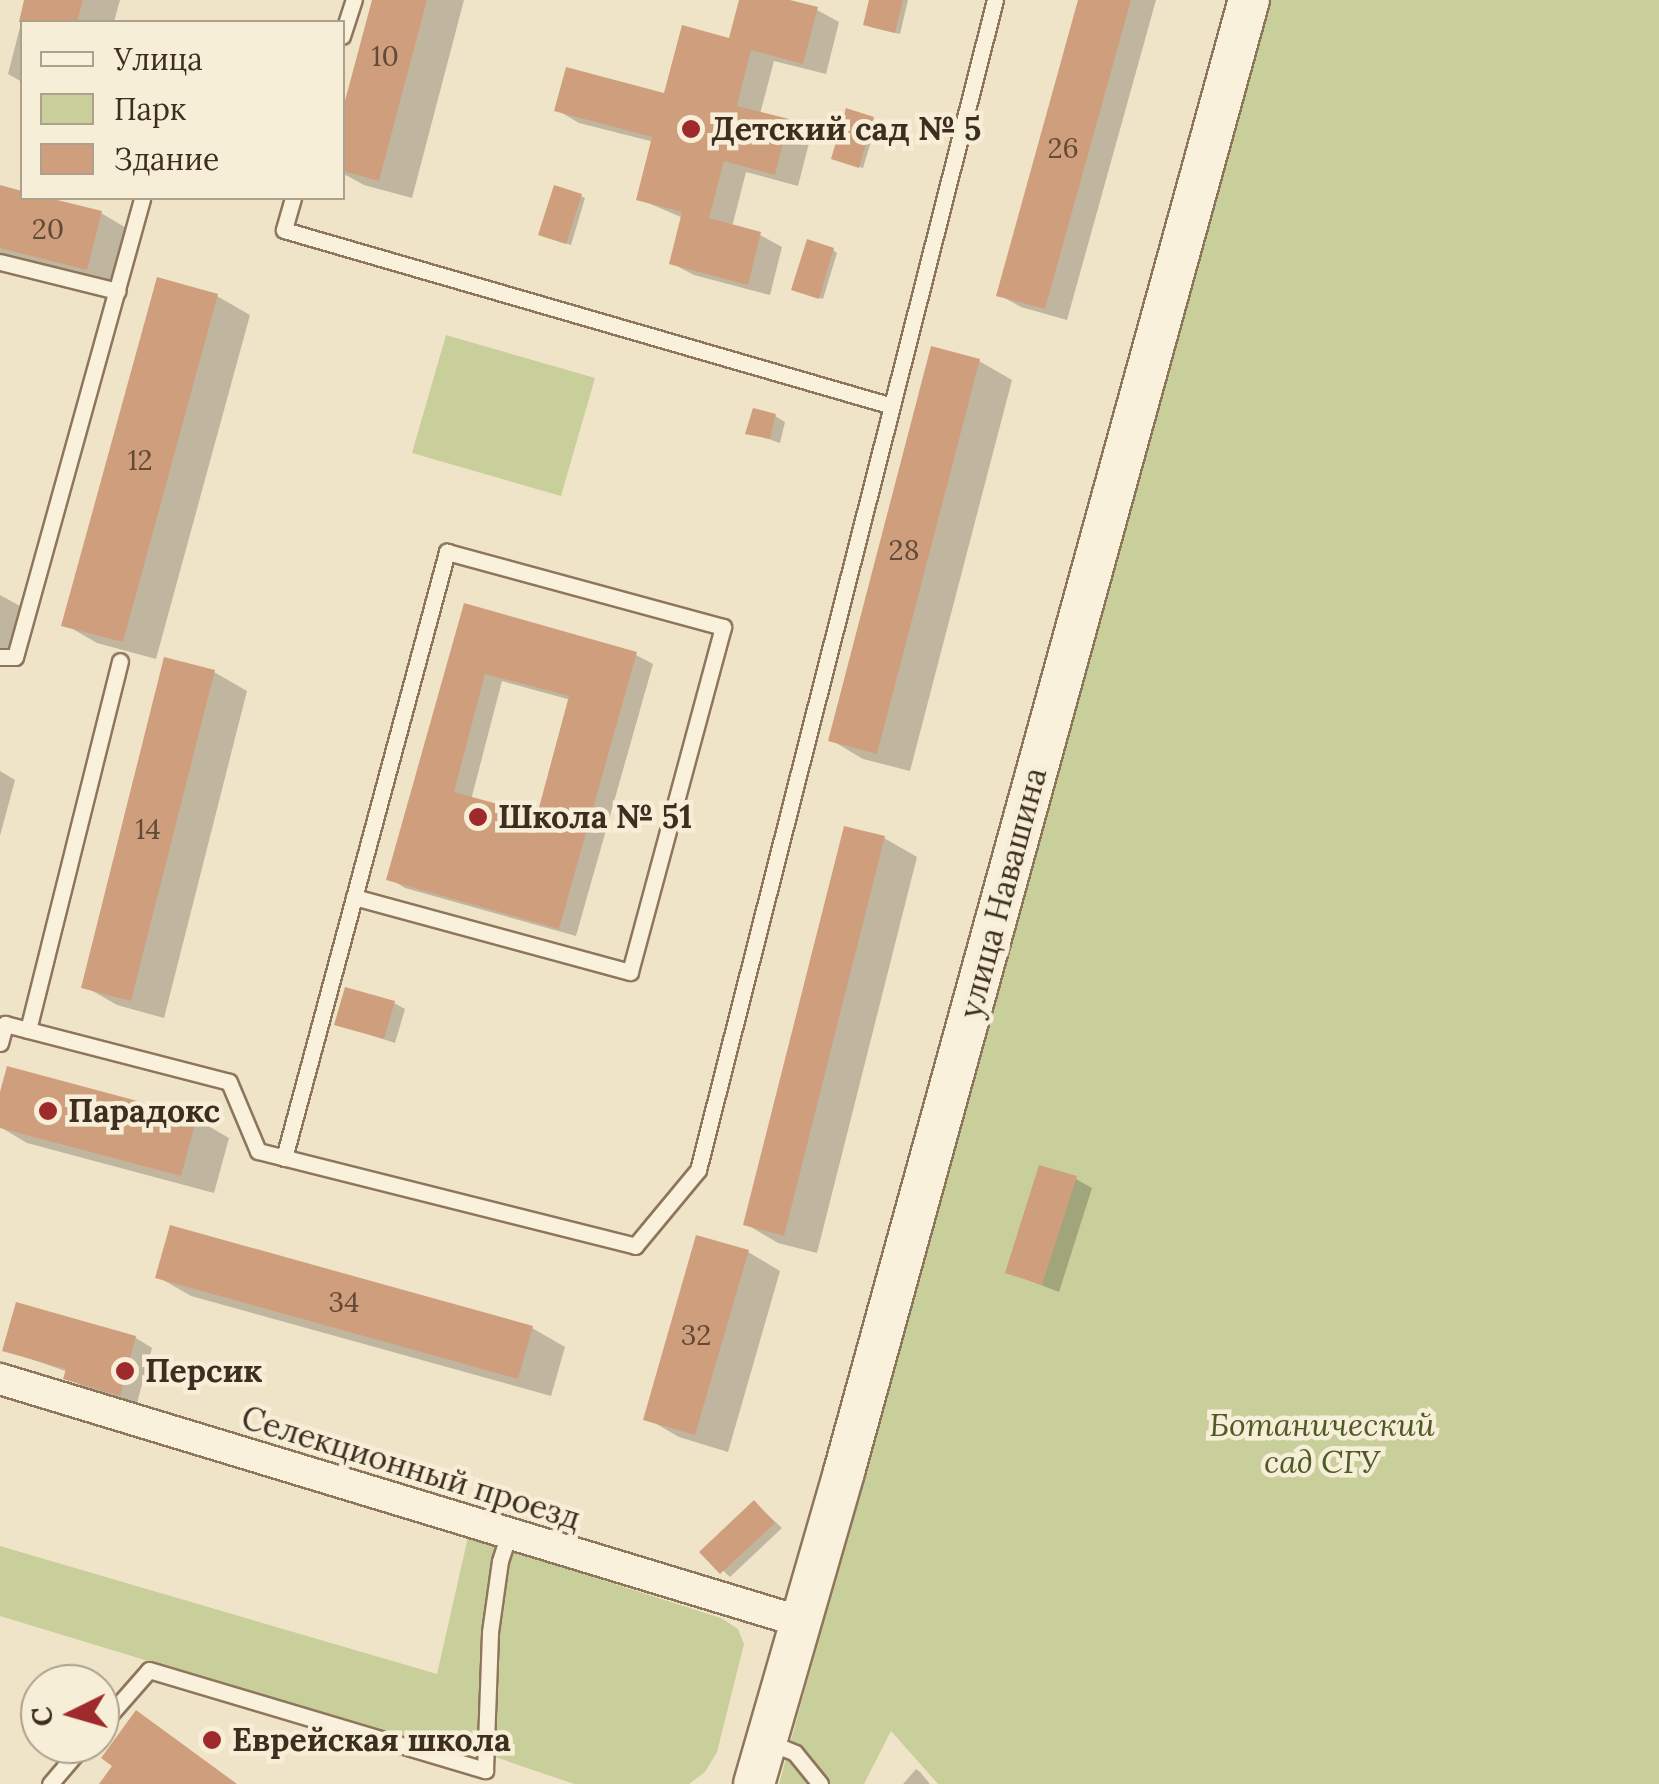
<!DOCTYPE html>
<html>
<head>
<meta charset="utf-8">
<style>
	body { margin:0 }
	#map { position:relative; width:1659px; height:1784px; overflow:hidden; background:#f0e4c8; font-family:Lora,serif }
	div>[style] { position:absolute }
	[style*='--x'] { left:calc(var(--x)*1px); top:calc(var(--y)*1px); width:calc(var(--w)*1px); rotate:calc(var(--a)*1deg) }
	.green>* { inset:0; background:#c9cf9b }
	.shadow>* { inset:0; background:#0003 }
	.building>* { inset:0; background:#cf9f7d }
	.roads { filter:drop-shadow(2px 0 #8d765c) drop-shadow(-2px 0 #8d765c) drop-shadow(0 2px #8d765c) drop-shadow(0 -2px #8d765c) }
	.service>* { height:15px; margin:-7.5px; padding:0 7.5px; transform-origin:7.5px; border-radius:7.5px; background:#faf1dc }
	.minor>* { height:30px; margin:-15px; padding:0 15px; transform-origin:15px; border-radius:15px; background:#faf1dc }
	.secondary>* { height:40px; margin:-20px; padding:0 20px; transform-origin:20px; border-radius:20px; background:#faf1dc }
	.dots>* { width:28px; height:28px; translate:-50% -50%; box-sizing:border-box; border:5px solid #f7eed8; border-radius:50% }
	span { translate:-50% -50%; white-space:nowrap; text-align:center; line-height:1.15; -webkit-text-stroke:9px #f7eed8; paint-order:stroke }
	.number-label { font-size:28px; color:#624a37 }
	.number-label span { -webkit-text-stroke-width:0 }
	.poi-label { font-size:32px; color:#3d2e20; font-weight:700 }
	.left { translate:0 -50%; text-align:left }
	.street-label { font-size:32px; color:#3d2e20 }
	.park-label { font-size:32px; color:#4d5a26; font-style:italic }
	.legend { position:absolute; left:20px; top:20px; width:325px; height:180px; box-sizing:border-box; background:#f7eed8; border:2px solid #ada18e; margin:0; padding:12px 18px; list-style:none; font-size:30px; color:#3d2e20 }
	.legend li { display:flex; align-items:center; gap:20px; height:50px }
	.legend b { width:50px; border:2px solid #ada18e }
	.north { position:absolute; left:20px; top:1664px; width:100px; height:100px; box-sizing:border-box; background:#f7eed8; border:2px solid #ada18e; border-radius:50%; rotate:265deg; font-size:28px; font-weight:700; line-height:40px; text-align:center; color:#3d2e20 }
	.north::after { content:''; display:block; margin:auto; width:35px; height:45px; background:#9e2a2b; clip-path:polygon(50% 0,100% 100%,50% 72%,0 100%) }
</style>
</head>
<body>
<div id="map">
	<div class="green">
		<i style="clip-path:polygon(1270px 0,1659px 0,1659px 1784px,938px 1784px,891px 1731px,864px 1784px,779px 1784px)"></i>
		<i style="clip-path:polygon(446px 335px,595px 378px,561px 496px,412px 453px)"></i>
		<i style="clip-path:polygon(468px 1537px,721px 1618px,738px 1629px,744px 1644px,717px 1752px,705px 1772px,689px 1784px,574px 1784px,466px 1747px,428px 1746px,0 1616px,0 1546px,437px 1674px)"></i>
	</div>
	<div class="shadow">
		<i style="clip-path:polygon(27px 0,120px 0,114px 22px,22px 22px,22px 82px,8px 74px)"></i>
		<i style="clip-path:polygon(374px 0,464px 0,412px 198px,364px 185px,342px 173px,342px 122px)"></i>
		<i style="clip-path:polygon(742px 0,781px 0,817px 10px,839px 22px,826px 74px,774px 61px,760px 114px,789px 122px,811px 135px,798px 186px,746px 172px,732px 227px,760px 235px,782px 247px,770px 295px,694px 275px,671px 263px,683px 218px,639px 199px,654px 142px,579px 123px,557px 110px,666px 96px,731px 41px)"></i>
		<i style="clip-path:polygon(872px 0,908px 0,900px 34px,870px 27px)"></i>
		<i style="clip-path:polygon(1081px 0,1156px 0,1067px 320px,1021px 307px,999px 295px)"></i>
		<i style="clip-path:polygon(873px 119px,877px 122px,863px 168px,838px 160px)"></i>
		<i style="clip-path:polygon(0 188px,22px 193px,22px 198px,101px 213px,128px 229px,114px 284px,0 255px)"></i>
		<i style="clip-path:polygon(581px 196px,585px 198px,571px 245px,546px 237px)"></i>
		<i style="clip-path:polygon(833px 250px,837px 253px,823px 299px,798px 291px)"></i>
		<i style="clip-path:polygon(217px 296px,250px 315px,156px 659px,97px 643px,64px 624px)"></i>
		<i style="clip-path:polygon(979px 361px,1012px 380px,910px 771px,863px 759px,831px 740px)"></i>
		<i style="clip-path:polygon(775px 416px,785px 422px,780px 443px,748px 432px)"></i>
		<i style="clip-path:polygon(0 595px,29px 611px,15px 661px,0 657px)"></i>
		<i style="clip-path:polygon(evenodd,465px 606px,636px 655px,653px 664px,576px 936px,405px 888px,389px 878px,465px 606px,502px 681px,571px 700px,539px 818px,471px 800px,502px 681px)"></i>
		<i style="clip-path:polygon(214px 672px,247px 691px,164px 1018px,117px 1005px,84px 986px)"></i>
		<i style="clip-path:polygon(0 771px,15px 780px,0 836px)"></i>
		<i style="clip-path:polygon(884px 838px,917px 857px,817px 1253px,778px 1243px,746px 1224px)"></i>
		<i style="clip-path:polygon(394px 1003px,405px 1009px,395px 1043px,337px 1024px)"></i>
		<i style="clip-path:polygon(0 1101px,196px 1119px,229px 1138px,214px 1193px,27px 1143px,0 1127px)"></i>
		<i style="clip-path:polygon(1076px 1179px,1092px 1188px,1059px 1292px,1008px 1272px)"></i>
		<i style="clip-path:polygon(748px 1252px,780px 1271px,728px 1452px,679px 1437px,646px 1418px)"></i>
		<i style="clip-path:polygon(158px 1277px,532px 1328px,565px 1347px,551px 1396px,191px 1296px)"></i>
		<i style="clip-path:polygon(17px 1305px,136px 1338px,152px 1348px,137px 1403px,83px 1387px,66px 1377px,68px 1372px,5px 1350px)"></i>
		<i style="clip-path:polygon(755px 1503px,782px 1528px,730px 1577px,703px 1552px)"></i>
		<i style="clip-path:polygon(916px 1769px,920px 1772px,930px 1784px,903px 1784px)"></i>
	</div>
	<div class="building">
		<i style="clip-path:polygon(24px 0,83px 0,77px 22px,19px 22px)"></i>
		<i style="clip-path:polygon(372px 0,427px 0,379px 181px,342px 171px,342px 112px)"></i>
		<i style="clip-path:polygon(739px 0,790px 0,818px 7px,803px 64px,751px 50px,737px 106px,789px 119px,775px 175px,724px 161px,709px 218px,761px 232px,748px 285px,669px 264px,682px 212px,636px 200px,652px 137px,554px 111px,566px 67px,664px 93px,682px 25px,729px 38px)"></i>
		<i style="clip-path:polygon(869px 0,903px 0,895px 33px,863px 25px)"></i>
		<i style="clip-path:polygon(1078px 0,1131px 0,1045px 309px,996px 296px)"></i>
		<i style="clip-path:polygon(846px 108px,874px 117px,859px 168px,831px 159px)"></i>
		<i style="clip-path:polygon(0 185px,22px 191px,22px 198px,49px 198px,102px 211px,87px 270px,0 248px)"></i>
		<i style="clip-path:polygon(554px 185px,582px 194px,566px 244px,538px 235px)"></i>
		<i style="clip-path:polygon(807px 239px,834px 248px,819px 299px,791px 290px)"></i>
		<i style="clip-path:polygon(157px 277px,218px 294px,123px 642px,61px 626px)"></i>
		<i style="clip-path:polygon(931px 346px,980px 359px,877px 754px,828px 741px)"></i>
		<i style="clip-path:polygon(753px 408px,776px 414px,770px 439px,745px 434px)"></i>
		<i style="clip-path:polygon(evenodd,464px 603px,637px 652px,559px 929px,386px 880px,464px 603px,485px 674px,569px 696px,537px 815px,454px 792px,485px 674px)"></i>
		<i style="clip-path:polygon(164px 657px,215px 670px,131px 1001px,81px 988px)"></i>
		<i style="clip-path:polygon(844px 826px,885px 836px,784px 1236px,743px 1225px)"></i>
		<i style="clip-path:polygon(345px 987px,395px 1001px,384px 1039px,334px 1025px)"></i>
		<i style="clip-path:polygon(7px 1066px,197px 1117px,181px 1176px,0 1128px,0 1092px)"></i>
		<i style="clip-path:polygon(1039px 1165px,1077px 1176px,1042px 1285px,1005px 1273px)"></i>
		<i style="clip-path:polygon(170px 1225px,533px 1326px,518px 1379px,155px 1278px)"></i>
		<i style="clip-path:polygon(696px 1235px,749px 1250px,695px 1435px,643px 1420px)"></i>
		<i style="clip-path:polygon(16px 1302px,136px 1336px,120px 1396px,63px 1379px,66px 1369px,2px 1351px)"></i>
		<i style="clip-path:polygon(754px 1500px,775px 1523px,720px 1574px,699px 1552px)"></i>
		<i style="clip-path:polygon(136px 1710px,237px 1784px,99px 1784px,112px 1766px,101px 1758px)"></i>
	</div>
	<div class="roads">
		<div class="service">
			<i style="--x:342;--y:36;--w:38;--a:-72"></i>
			<i style="--x:293;--y:198;--w:33;--a:106"></i>
			<i style="--x:284;--y:230;--w:633;--a:16.14"></i>
			<i style="--x:0;--y:262;--w:121;--a:13.9"></i>
			<i style="--x:0;--y:657;--w:15;--a:0"></i>
			<i style="--x:15;--y:657;--w:476;--a:-74.5"></i>
			<i style="--x:28;--y:1030;--w:380;--a:-76"></i>
			<i style="--x:0;--y:1043;--w:20;--a:-75"></i>
			<i style="--x:5;--y:1024;--w:231;--a:14.5"></i>
			<i style="--x:229;--y:1082;--w:75;--a:67.2"></i>
			<i style="--x:258;--y:1151;--w:389;--a:14.1"></i>
			<i style="--x:635;--y:1246;--w:99;--a:-50.3"></i>
			<i style="--x:698;--y:1170;--w:1207;--a:-75.76"></i>
			<i style="--x:284;--y:1158;--w:628;--a:-74.95"></i>
			<i style="--x:447;--y:552;--w:286;--a:15.2"></i>
			<i style="--x:723;--y:627;--w:357;--a:105.1"></i>
			<i style="--x:630;--y:972;--w:286;--a:-164.8"></i>
			<i style="--x:100;--y:1726;--w:74;--a:-48.8"></i>
			<i style="--x:149;--y:1670;--w:351;--a:16.6"></i>
			<i style="--x:485;--y:1770;--w:138;--a:-87.9"></i>
			<i style="--x:490;--y:1632;--w:72;--a:-82"></i>
			<i style="--x:500;--y:1561;--w:28;--a:-72"></i>
			<i style="--x:766;--y:1741;--w:31;--a:22"></i>
			<i style="--x:795;--y:1753;--w:40;--a:51"></i>
			<i style="--x:50;--y:1784;--w:52;--a:-49.6"></i>
		</div>
		<div class="minor">
			<i style="--x:0;--y:1379;--w:838;--a:16.86"></i>
		</div>
		<div class="secondary">
			<i style="--x:754;--y:1784;--w:325;--a:-73.9"></i>
			<i style="--x:844;--y:1472;--w:1527;--a:-74.62"></i>
		</div>
	</div>
	<div class="dots">
		<i style="left:691px;top:129px;background:#9e2a2b"></i>
		<i style="left:478px;top:817px;background:#9e2a2b"></i>
		<i style="left:48px;top:1111px;background:#9e2a2b"></i>
		<i style="left:125px;top:1371px;background:#9e2a2b"></i>
		<i style="left:212px;top:1740px;background:#9e2a2b"></i>
	</div>
	<div class="number-label">
		<span style="left:385px;top:56px">10</span>
		<span style="left:1063px;top:148px">26</span>
		<span style="left:48px;top:229px">20</span>
		<span style="left:140px;top:460px">12</span>
		<span style="left:904px;top:550px">28</span>
		<span style="left:148px;top:829px">14</span>
		<span style="left:344px;top:1302px">34</span>
		<span style="left:696px;top:1335px">32</span>
	</div>
	<div class="poi-label">
		<span class="left" style="left:711px;top:129px">Детский сад № 5</span>
		<span class="left" style="left:498px;top:817px">Школа № 51</span>
		<span class="left" style="left:68px;top:1111px">Парадокс</span>
		<span class="left" style="left:145px;top:1371px">Персик</span>
		<span class="left" style="left:232px;top:1740px">Еврейская школа</span>
	</div>
	<div class="street-label">
		<span style="left:1003px;top:893px;rotate:-75deg">улица Навашина</span>
		<span style="left:411px;top:1468px;rotate:17deg">Селекционный проезд</span>
	</div>
	<div class="park-label">
		<span style="left:1322px;top:1444px">Ботанический<br>сад СГУ</span>
	</div>
	<ul class="legend">
	<li><b style="height:12px;background:#faf1dc"></b>Улица</li>
	<li><b style="height:28px;background:#c9cf9b"></b>Парк</li>
	<li><b style="height:28px;background:#cf9f7d"></b>Здание</li>
	</ul>
	<div class="north">С</div>
</div>
</body>
</html>
